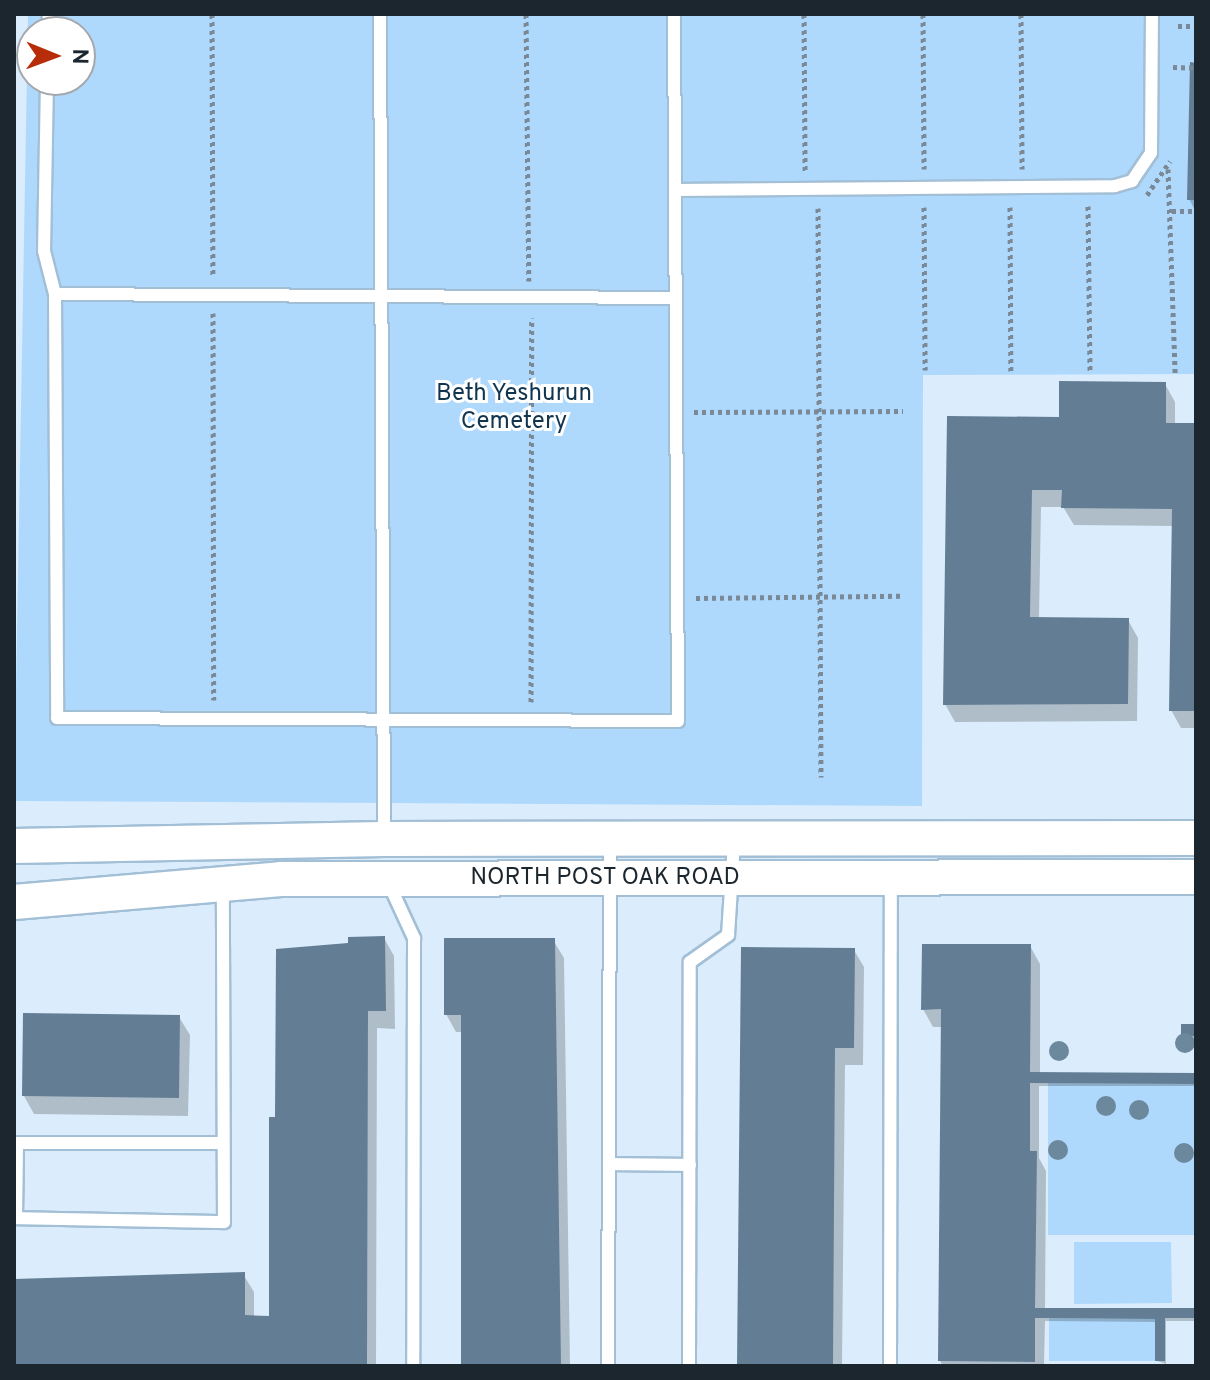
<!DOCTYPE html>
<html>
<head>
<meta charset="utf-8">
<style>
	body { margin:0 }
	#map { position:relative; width:1210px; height:1380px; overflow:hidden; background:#dbedfc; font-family:Overpass,sans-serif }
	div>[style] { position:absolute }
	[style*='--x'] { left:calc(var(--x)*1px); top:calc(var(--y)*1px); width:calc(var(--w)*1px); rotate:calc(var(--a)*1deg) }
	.green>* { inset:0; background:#afd9fc }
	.shadow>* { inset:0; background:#0003 }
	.building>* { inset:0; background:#637e94 }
	.path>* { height:5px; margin-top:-2.5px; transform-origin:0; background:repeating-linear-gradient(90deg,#7a8995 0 4px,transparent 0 8px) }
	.roads { filter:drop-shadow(2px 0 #a2bfd6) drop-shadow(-2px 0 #a2bfd6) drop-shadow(0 2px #a2bfd6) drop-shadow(0 -2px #a2bfd6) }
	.service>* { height:12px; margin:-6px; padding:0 6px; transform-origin:6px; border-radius:6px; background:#fff }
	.secondary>* { height:34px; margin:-17px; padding:0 17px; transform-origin:17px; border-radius:17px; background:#fff }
	.trees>* { width:20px; height:20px; margin:-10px; border-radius:50%; background:#6c889d }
	span { translate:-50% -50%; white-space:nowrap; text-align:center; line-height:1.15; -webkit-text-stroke:6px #fff; paint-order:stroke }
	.park-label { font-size:24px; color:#11354f }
	.street-label { font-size:24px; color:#1b262f }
	.frame { position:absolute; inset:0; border:16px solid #1b262f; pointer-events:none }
	.north { position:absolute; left:16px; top:16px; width:80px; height:80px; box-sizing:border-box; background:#fff; border:2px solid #a4a8ac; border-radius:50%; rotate:91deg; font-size:22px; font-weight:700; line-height:32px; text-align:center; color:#1b262f }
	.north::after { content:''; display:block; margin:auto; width:28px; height:36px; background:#b72c09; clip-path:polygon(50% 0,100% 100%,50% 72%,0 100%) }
</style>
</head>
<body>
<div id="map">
	<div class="green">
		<i style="clip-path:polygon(evenodd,28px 14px,1196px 14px,1196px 374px,923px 375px,922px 806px,14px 801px,28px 14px,32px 32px,80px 32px,80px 80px,32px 80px,32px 32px)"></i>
		<i style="clip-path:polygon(1048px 1083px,1196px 1084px,1196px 1235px,1048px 1235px)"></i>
		<i style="clip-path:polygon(1074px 1242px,1171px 1242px,1172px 1303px,1074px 1304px)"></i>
		<i style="clip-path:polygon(1049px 1318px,1155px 1319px,1155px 1361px,1049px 1361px)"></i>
	</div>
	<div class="shadow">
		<i style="clip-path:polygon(1196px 65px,1196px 212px,1189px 199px)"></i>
		<i style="clip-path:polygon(1165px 384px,1175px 402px,1175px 425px,1196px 425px,1196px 728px,1181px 728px,1171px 710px,1174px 526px,1074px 525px,1063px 507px,1041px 507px,1039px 619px,1128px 620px,1138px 638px,1137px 721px,955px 722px,945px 704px,949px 418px,1061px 419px)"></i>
		<i style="clip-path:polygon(384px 938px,394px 956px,395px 1029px,377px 1028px,376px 1366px,16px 1366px,243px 1274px,254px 1292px,254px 1318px,271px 1318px,277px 1119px,350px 945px)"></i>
		<i style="clip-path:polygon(553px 940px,564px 958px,570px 1366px,463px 1366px,463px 1032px,456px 1032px,446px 1014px)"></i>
		<i style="clip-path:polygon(1030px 946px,1040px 964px,1040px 1074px,1196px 1075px,1196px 1086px,1039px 1086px,1039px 1158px,1046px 1171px,1045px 1310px,1196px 1310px,1196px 1321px,1166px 1321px,1166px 1364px,1157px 1361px,1157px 1322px,1045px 1321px,1044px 1366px,943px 1366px,940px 1361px,943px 1027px,933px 1027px,923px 1009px)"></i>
		<i style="clip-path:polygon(854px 950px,864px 967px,863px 1065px,845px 1065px,842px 1366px,739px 1366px)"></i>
		<i style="clip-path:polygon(179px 1017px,190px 1035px,188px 1116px,34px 1114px,24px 1096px)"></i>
		<i style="clip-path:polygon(1196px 1026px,1196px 1039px,1185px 1039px,1183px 1035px)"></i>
	</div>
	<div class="building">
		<i style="clip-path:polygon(1190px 62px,1196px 63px,1196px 200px,1187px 200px)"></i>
		<i style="clip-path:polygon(1059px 381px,1166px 382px,1166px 423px,1196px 423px,1196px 711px,1169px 711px,1172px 509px,1061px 508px,1062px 490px,1032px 490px,1030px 617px,1129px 618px,1128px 704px,943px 705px,947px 416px,1059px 417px)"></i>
		<i style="clip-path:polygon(385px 936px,386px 1011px,368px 1011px,367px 1366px,14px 1366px,14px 1279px,245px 1272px,245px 1315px,269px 1316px,269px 1117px,275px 1117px,276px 949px,348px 943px,348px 937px)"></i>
		<i style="clip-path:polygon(444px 938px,555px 938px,561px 1366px,461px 1366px,461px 1015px,444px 1015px)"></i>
		<i style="clip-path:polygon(922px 944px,1031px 944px,1030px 1072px,1196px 1073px,1196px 1084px,1030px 1083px,1030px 1151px,1037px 1151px,1035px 1308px,1196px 1308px,1196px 1318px,1165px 1318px,1165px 1361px,1155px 1361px,1155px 1319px,1049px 1318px,1035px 1318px,1035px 1362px,938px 1361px,941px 1009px,921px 1010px)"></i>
		<i style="clip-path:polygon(741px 947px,855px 948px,854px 1048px,835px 1048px,833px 1366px,737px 1366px)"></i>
		<i style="clip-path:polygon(23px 1013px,180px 1015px,179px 1098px,22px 1096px)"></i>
		<i style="clip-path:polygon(1181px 1024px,1196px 1024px,1196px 1036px,1181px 1036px)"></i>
	</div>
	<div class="path">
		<i style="--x:212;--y:14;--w:263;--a:89.8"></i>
		<i style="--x:526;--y:14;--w:267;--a:89.4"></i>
		<i style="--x:804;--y:14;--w:159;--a:89.6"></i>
		<i style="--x:923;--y:14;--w:155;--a:89.6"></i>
		<i style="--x:1021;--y:14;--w:155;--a:89.6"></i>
		<i style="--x:1178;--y:26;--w:18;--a:0"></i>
		<i style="--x:1173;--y:67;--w:23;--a:2"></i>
		<i style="--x:1168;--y:169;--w:205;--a:88"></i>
		<i style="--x:1147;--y:195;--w:41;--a:-55.9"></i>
		<i style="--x:1088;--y:206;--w:165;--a:89.3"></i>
		<i style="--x:924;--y:207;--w:163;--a:89.6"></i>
		<i style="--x:1010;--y:207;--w:164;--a:89.7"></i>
		<i style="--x:818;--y:208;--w:569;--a:89.7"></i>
		<i style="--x:1172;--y:211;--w:24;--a:0"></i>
		<i style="--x:213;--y:313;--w:387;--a:89.9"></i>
		<i style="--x:694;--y:412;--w:209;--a:-0.3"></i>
		<i style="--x:696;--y:598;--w:207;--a:-0.6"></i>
		<i style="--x:531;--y:702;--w:384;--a:-89.9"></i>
	</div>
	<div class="roads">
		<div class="service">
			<i style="--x:380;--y:14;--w:822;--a:89.72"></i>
			<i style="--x:48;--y:32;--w:18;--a:-87"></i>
			<i style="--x:47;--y:80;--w:171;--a:91"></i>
			<i style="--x:44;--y:251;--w:44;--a:75.7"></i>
			<i style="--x:55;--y:294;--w:424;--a:89.7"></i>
			<i style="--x:57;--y:718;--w:621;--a:0.28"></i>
			<i style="--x:678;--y:721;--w:707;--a:-90.32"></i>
			<i style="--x:675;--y:190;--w:440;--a:-0.5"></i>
			<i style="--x:1115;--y:186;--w:18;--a:-16"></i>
			<i style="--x:1132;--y:181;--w:34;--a:-56"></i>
			<i style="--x:1151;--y:153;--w:139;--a:-89.6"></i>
			<i style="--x:55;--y:294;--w:621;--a:0.37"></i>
			<i style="--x:389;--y:884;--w:60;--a:65.2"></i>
			<i style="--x:414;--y:938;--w:428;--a:90.1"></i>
			<i style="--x:609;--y:1164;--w:81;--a:0.7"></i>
			<i style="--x:14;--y:1218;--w:210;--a:1.1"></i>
			<i style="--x:224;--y:1222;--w:336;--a:-90.2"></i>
			<i style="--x:16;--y:1218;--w:75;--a:-89.2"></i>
			<i style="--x:17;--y:1143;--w:205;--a:0"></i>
			<i style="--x:608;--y:1366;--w:525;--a:-89.78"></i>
			<i style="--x:689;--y:1366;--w:404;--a:-89.9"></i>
			<i style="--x:690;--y:962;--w:47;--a:-35.4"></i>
			<i style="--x:728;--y:935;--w:94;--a:-86.3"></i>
			<i style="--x:890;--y:1366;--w:485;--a:-89.9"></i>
		</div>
		<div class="secondary">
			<i style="--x:14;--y:846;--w:370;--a:-1.1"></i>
			<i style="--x:384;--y:839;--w:812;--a:-0.07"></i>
			<i style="--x:14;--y:902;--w:268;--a:-4.9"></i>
			<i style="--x:281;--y:879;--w:915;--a:-0.13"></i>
		</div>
	</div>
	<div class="trees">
		<i style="left:1185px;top:1043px"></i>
		<i style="left:1059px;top:1051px"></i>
		<i style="left:1106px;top:1106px"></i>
		<i style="left:1139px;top:1110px"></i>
		<i style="left:1058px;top:1150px"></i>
		<i style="left:1184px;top:1153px"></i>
	</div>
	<div class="park-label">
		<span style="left:514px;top:409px">Beth Yeshurun<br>Cemetery</span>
	</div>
	<div class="street-label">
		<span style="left:605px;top:879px">NORTH POST OAK ROAD</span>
	</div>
	<div class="frame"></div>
	<div class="north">N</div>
</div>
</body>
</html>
